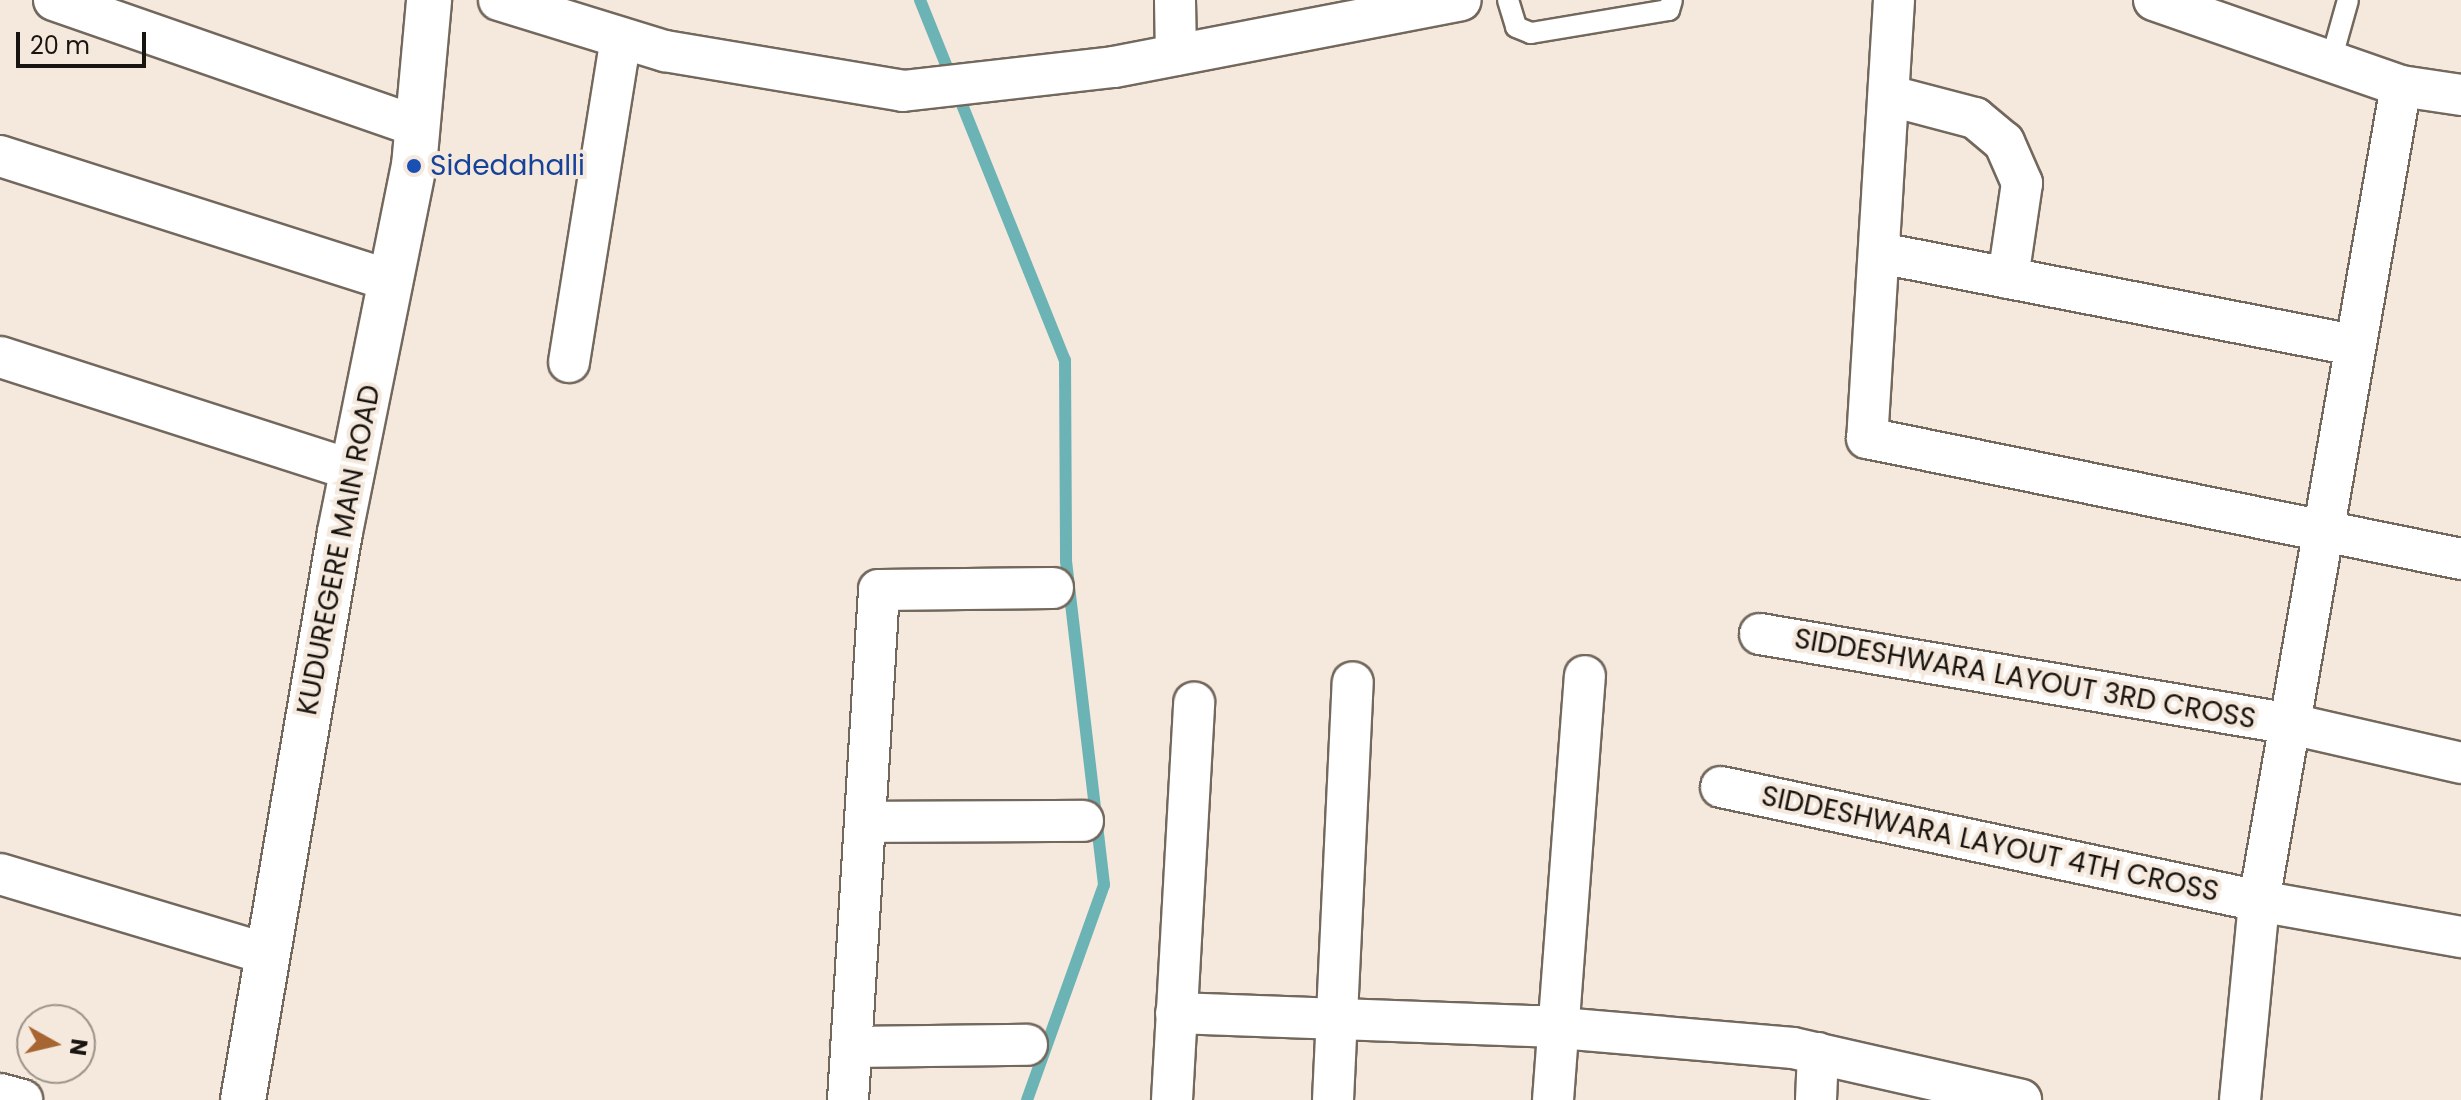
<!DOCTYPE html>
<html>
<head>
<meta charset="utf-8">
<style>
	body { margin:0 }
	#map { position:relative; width:2461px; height:1100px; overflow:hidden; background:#f5e8dc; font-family:Poppins,sans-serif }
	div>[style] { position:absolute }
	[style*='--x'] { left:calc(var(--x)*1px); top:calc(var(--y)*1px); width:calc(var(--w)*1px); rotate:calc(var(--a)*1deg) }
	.stream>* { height:12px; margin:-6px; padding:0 6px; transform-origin:6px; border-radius:6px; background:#6cb3b5 }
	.roads { filter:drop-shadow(2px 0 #73685d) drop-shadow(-2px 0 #73685d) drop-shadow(0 2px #73685d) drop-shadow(0 -2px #73685d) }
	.service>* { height:20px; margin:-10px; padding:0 10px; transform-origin:10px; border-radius:10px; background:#fff }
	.minor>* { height:40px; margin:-20px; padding:0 20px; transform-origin:20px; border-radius:20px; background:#fff }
	.tertiary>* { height:44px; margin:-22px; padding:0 22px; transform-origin:22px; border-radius:22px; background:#fff }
	.dots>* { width:22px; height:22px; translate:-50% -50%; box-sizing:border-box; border:4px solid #f5e8dc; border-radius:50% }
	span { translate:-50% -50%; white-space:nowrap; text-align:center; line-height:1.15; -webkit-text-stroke:8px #f5e8dc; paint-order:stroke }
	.transit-label { font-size:28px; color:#164399 }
	.left { translate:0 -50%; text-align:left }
	.street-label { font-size:28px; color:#181410 }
	.north { position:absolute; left:16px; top:1004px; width:80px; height:80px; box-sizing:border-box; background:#f5e8dc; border:2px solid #9d938a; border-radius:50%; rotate:98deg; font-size:22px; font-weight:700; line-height:32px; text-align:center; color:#181410 }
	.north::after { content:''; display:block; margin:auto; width:28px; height:36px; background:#a76532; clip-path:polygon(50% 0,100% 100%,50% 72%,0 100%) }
	.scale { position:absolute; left:16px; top:32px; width:130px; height:36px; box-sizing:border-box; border:4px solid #181410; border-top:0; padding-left:10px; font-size:24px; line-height:28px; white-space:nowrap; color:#181410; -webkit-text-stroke:6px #f5e8dc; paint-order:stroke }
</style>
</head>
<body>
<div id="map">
	<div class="stream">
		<i style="--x:920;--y:0;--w:388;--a:68.1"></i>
		<i style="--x:1065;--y:360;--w:201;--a:89.7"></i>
		<i style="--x:1066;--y:561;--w:326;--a:83.3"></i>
		<i style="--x:1104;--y:885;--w:228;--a:109.7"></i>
	</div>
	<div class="roads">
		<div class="service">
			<i style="--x:1508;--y:0;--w:28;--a:73"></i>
			<i style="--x:1516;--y:27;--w:16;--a:22"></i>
			<i style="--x:1531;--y:33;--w:140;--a:-9.5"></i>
			<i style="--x:1669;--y:10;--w:10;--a:-73"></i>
			<i style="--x:2330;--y:64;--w:66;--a:-74.3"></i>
		</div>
		<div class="minor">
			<i style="--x:54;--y:0;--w:386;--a:19.2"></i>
			<i style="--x:499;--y:0;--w:174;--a:17.1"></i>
			<i style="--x:665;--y:51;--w:241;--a:9.5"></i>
			<i style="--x:903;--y:91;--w:212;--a:-6.5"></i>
			<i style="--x:1114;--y:67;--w:353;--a:-10.9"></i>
			<i style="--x:1175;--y:0;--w:55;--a:89"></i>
			<i style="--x:1894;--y:0;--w:439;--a:93.5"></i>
			<i style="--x:1867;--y:438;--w:606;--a:11.51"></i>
			<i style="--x:2154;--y:0;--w:262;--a:19.2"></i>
			<i style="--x:2401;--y:86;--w:61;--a:8.5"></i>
			<i style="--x:1891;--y:96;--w:87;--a:14.7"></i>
			<i style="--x:1975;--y:118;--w:38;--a:40"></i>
			<i style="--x:2004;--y:142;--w:45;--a:66.3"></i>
			<i style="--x:2022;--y:183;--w:96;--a:98.4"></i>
			<i style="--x:0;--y:156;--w:410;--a:17.7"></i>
			<i style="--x:1880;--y:253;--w:484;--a:11"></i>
			<i style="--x:0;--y:357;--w:370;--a:17.8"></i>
			<i style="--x:569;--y:362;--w:328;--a:-80.9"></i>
			<i style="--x:1760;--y:634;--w:539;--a:9.62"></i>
			<i style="--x:2291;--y:724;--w:174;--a:12.9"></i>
			<i style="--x:1721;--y:787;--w:550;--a:11.96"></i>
			<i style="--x:2259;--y:901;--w:205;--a:10.1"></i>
			<i style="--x:866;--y:822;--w:217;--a:-0.3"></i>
			<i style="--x:0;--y:874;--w:279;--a:16.7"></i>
			<i style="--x:1176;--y:1013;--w:361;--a:2.1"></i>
			<i style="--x:1537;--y:1026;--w:257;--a:4.9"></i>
			<i style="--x:1793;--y:1048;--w:234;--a:12.8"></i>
			<i style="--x:851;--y:1047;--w:176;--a:-0.7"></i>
			<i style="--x:0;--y:1094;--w:23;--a:15"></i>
			<i style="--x:848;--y:1100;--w:511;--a:-86.52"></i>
			<i style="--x:879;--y:590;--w:174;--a:-0.7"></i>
			<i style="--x:1172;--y:1100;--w:398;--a:-86.8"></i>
			<i style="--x:1333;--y:1100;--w:418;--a:-87.3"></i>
			<i style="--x:1553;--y:1100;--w:425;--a:-85.7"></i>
			<i style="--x:1816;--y:1100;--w:47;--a:-87.6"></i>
			<i style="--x:2240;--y:1100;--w:200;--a:-84.5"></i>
			<i style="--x:2259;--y:901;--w:827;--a:-80.12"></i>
		</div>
		<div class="tertiary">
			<i style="--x:243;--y:1100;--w:576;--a:-80.31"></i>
			<i style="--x:340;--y:532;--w:373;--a:-78.6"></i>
			<i style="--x:414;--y:166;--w:167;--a:-84.8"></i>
		</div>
	</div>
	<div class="dots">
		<i style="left:414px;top:166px;background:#1a4fb4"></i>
	</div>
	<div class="transit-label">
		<span class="left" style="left:430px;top:166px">Sidedahalli</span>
	</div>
	<div class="street-label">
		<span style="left:339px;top:550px;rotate:-79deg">KUDUREGERE MAIN ROAD</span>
		<span style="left:2025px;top:679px;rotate:10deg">SIDDESHWARA LAYOUT 3RD CROSS</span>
		<span style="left:1990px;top:844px;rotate:12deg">SIDDESHWARA LAYOUT 4TH CROSS</span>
	</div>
	<div class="north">N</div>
	<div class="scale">20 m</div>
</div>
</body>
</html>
